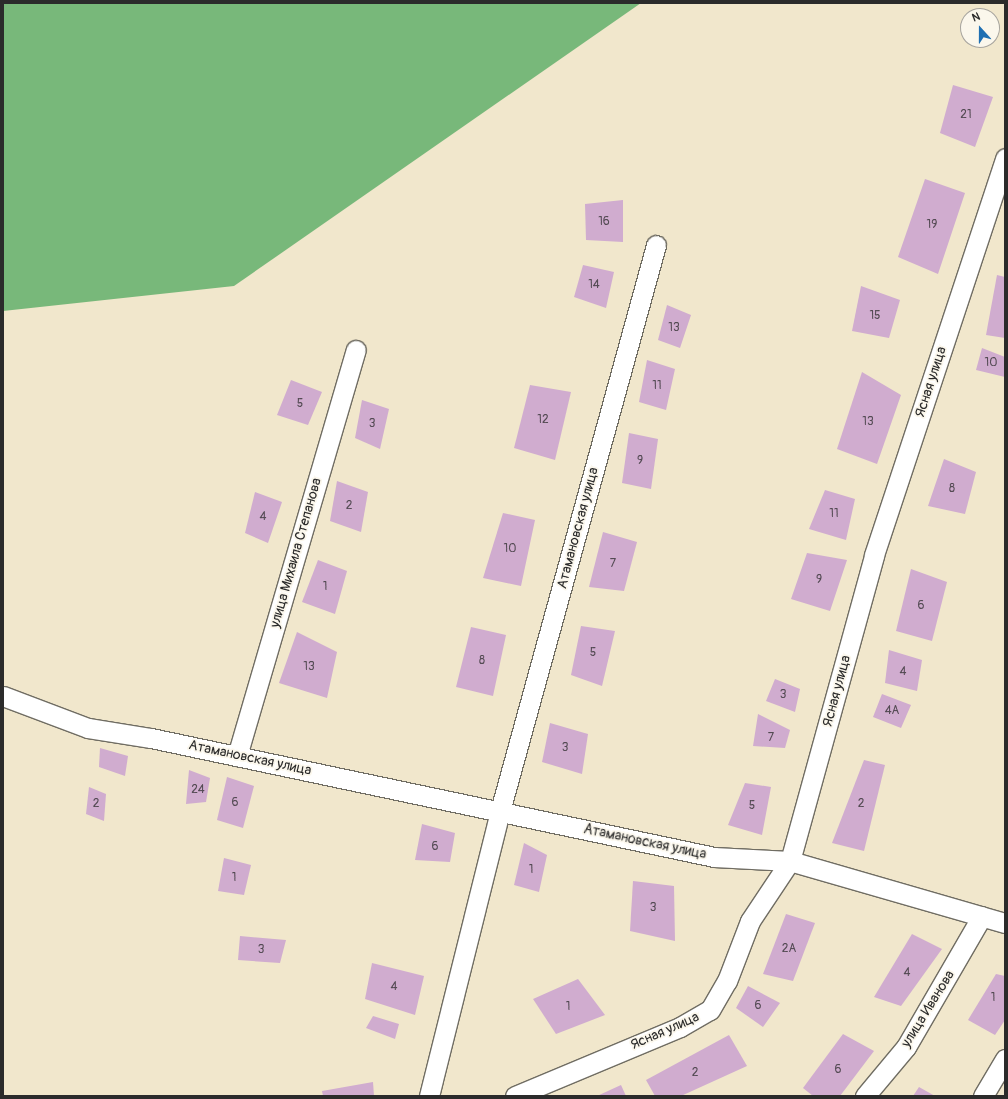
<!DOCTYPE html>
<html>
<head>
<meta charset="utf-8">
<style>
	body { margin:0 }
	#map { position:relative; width:1008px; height:1099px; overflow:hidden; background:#f1e7cc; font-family:Pangolin,sans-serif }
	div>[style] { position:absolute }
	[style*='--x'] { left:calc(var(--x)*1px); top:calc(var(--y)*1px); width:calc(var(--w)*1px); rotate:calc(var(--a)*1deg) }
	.forest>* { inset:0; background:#78b87a }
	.building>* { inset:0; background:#d0accf }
	.roads { filter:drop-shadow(1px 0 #706d63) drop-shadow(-1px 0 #706d63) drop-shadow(0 1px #706d63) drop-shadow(0 -1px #706d63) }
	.street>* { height:19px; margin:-9.5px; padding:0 9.5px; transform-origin:9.5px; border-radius:9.5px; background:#fff }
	span { translate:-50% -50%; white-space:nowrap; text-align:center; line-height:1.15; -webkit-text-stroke:3.5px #fbf7ec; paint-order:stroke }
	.number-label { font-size:12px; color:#544b54 }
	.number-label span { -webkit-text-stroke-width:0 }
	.street-label { font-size:14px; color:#2b2b2b }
	.frame { position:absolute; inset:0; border:4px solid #2b2b2b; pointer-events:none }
	.north { position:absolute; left:960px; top:8px; width:40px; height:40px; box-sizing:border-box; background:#fbf7ec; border:1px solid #a8a59f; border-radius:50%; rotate:339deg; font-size:11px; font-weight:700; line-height:16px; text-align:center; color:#2b2b2b }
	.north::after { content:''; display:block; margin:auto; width:14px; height:18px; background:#1f6fb2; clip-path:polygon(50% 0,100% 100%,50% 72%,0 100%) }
</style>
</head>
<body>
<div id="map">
	<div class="forest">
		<i style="clip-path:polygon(3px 3px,641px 3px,234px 286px,3px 311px)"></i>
	</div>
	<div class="building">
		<i style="clip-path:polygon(953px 85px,993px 97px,975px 147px,940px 133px)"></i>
		<i style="clip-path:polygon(925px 179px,965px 193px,938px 274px,898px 257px)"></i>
		<i style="clip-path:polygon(623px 200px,623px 242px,586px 240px,585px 204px)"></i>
		<i style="clip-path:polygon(583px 265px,614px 272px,606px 308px,574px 297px)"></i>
		<i style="clip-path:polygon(997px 275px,1005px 277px,1005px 338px,986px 335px)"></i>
		<i style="clip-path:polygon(861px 286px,900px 300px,889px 338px,852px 331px)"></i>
		<i style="clip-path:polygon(667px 305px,691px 315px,680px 348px,658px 340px)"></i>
		<i style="clip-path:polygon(982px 348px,1005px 357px,1005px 377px,976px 370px)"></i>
		<i style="clip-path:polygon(647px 360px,675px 369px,666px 410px,639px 402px)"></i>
		<i style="clip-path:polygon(862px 372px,901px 395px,877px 464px,837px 449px)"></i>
		<i style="clip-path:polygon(291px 380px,322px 392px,308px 425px,277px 415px)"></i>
		<i style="clip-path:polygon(530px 385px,571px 392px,555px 460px,514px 448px)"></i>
		<i style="clip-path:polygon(362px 400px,389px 409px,380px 449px,355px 438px)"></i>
		<i style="clip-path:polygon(629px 433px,658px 439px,651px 489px,622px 483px)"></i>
		<i style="clip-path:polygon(944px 459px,976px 472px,965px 514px,928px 506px)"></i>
		<i style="clip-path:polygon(337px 481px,368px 492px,361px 532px,330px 521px)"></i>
		<i style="clip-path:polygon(825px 490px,855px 499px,846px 540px,809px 529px)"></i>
		<i style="clip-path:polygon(255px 492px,282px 502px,268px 543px,245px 533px)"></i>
		<i style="clip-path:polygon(503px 513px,535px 520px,521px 586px,483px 578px)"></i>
		<i style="clip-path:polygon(603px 532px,637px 542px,624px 591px,589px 587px)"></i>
		<i style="clip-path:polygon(807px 553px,847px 560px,830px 611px,791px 599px)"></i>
		<i style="clip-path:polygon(318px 560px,347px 571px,335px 614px,302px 602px)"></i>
		<i style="clip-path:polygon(911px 569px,947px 582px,932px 641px,896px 631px)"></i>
		<i style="clip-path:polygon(581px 626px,615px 631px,602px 686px,571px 675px)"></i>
		<i style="clip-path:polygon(471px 627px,506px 635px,493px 696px,456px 687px)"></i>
		<i style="clip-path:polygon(297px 632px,337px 652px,327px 698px,279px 683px)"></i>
		<i style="clip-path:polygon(889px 650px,922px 660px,917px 691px,885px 683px)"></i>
		<i style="clip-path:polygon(775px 679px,800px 689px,795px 712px,766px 701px)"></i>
		<i style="clip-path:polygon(882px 694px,911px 705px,901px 728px,873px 717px)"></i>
		<i style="clip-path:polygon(758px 714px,790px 730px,785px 748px,753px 746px)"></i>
		<i style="clip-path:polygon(550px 723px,588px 734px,582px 774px,542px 762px)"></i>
		<i style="clip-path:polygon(100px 748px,128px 756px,125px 776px,99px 767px)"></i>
		<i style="clip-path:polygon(864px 760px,885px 765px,864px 851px,832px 843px)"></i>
		<i style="clip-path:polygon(189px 770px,210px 778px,206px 802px,186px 804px)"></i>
		<i style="clip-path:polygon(227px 777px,254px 786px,243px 828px,217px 820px)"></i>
		<i style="clip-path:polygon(745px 783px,771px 787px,762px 835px,728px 825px)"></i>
		<i style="clip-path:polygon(89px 787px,106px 794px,104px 821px,86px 814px)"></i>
		<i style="clip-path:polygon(422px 824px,455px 833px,450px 862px,415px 860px)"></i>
		<i style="clip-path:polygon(524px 843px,547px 855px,539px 892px,514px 885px)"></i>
		<i style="clip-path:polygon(224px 858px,251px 865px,244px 895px,218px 891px)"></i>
		<i style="clip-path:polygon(633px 881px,674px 886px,675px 941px,630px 931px)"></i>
		<i style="clip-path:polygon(786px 914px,815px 923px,793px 981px,763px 974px)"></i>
		<i style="clip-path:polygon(912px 934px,942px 949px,901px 1006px,874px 997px)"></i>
		<i style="clip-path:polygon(240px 936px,286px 940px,280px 963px,238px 960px)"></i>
		<i style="clip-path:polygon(372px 963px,424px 976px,415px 1015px,365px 999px)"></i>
		<i style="clip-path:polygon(996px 974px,1005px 976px,1005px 1020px,995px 1035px,968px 1020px)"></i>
		<i style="clip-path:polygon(578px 979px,605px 1015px,556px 1034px,533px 999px)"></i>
		<i style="clip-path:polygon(748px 986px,780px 1003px,763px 1027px,736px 1008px)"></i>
		<i style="clip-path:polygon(373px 1016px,399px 1024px,395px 1039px,366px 1028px)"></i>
		<i style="clip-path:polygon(843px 1034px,874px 1051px,840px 1096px,813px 1096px,803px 1088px)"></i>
		<i style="clip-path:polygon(729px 1035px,747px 1066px,681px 1096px,655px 1096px,646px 1080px)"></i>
		<i style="clip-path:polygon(373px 1082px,374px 1096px,323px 1096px,322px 1091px)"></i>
		<i style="clip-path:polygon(621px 1085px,626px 1096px,597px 1096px)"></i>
		<i style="clip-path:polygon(919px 1087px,935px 1096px,913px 1096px)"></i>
	</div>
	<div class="roads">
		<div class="street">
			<i style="--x:3;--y:696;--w:91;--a:20.6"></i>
			<i style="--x:88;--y:728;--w:64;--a:9"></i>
			<i style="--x:151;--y:738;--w:575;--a:11.93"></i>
			<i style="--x:714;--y:857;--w:76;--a:3"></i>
			<i style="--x:790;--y:861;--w:224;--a:16.1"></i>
			<i style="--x:237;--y:756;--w:423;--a:-73.7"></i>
			<i style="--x:429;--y:1096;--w:294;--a:-76"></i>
			<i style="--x:500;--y:811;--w:587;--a:-74.59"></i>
			<i style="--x:515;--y:1096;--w:179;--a:-22.7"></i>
			<i style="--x:680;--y:1027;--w:34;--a:-30"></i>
			<i style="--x:710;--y:1010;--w:34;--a:-60"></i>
			<i style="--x:727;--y:981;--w:64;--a:-69"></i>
			<i style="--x:750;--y:921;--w:72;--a:-56.3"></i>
			<i style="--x:790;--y:861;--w:317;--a:-74.6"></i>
			<i style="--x:874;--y:555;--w:418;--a:-71.7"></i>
			<i style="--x:865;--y:1096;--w:64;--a:-50.1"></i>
			<i style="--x:906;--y:1047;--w:151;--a:-59.9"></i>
			<i style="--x:983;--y:1096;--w:43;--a:-59.3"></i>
		</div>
	</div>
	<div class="number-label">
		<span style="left:966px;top:115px">21</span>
		<span style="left:604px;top:222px">16</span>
		<span style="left:932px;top:225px">19</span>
		<span style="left:594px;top:285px">14</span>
		<span style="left:875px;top:316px">15</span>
		<span style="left:674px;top:328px">13</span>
		<span style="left:991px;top:363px">10</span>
		<span style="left:657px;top:386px">11</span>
		<span style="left:300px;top:404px">5</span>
		<span style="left:543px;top:420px">12</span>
		<span style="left:868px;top:422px">13</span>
		<span style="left:372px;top:424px">3</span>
		<span style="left:640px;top:461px">9</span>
		<span style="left:952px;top:489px">8</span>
		<span style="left:349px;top:506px">2</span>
		<span style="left:834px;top:514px">11</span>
		<span style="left:263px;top:517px">4</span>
		<span style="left:510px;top:549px">10</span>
		<span style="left:613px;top:564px">7</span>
		<span style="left:819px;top:580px">9</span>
		<span style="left:325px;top:587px">1</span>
		<span style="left:921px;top:606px">6</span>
		<span style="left:593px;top:653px">5</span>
		<span style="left:482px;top:661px">8</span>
		<span style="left:309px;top:667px">13</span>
		<span style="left:903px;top:672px">4</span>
		<span style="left:783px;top:695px">3</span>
		<span style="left:892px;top:711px">4А</span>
		<span style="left:771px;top:738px">7</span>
		<span style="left:565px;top:748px">3</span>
		<span style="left:198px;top:790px">24</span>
		<span style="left:235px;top:803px">6</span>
		<span style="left:96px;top:804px">2</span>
		<span style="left:861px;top:804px">2</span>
		<span style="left:752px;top:806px">5</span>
		<span style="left:435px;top:847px">6</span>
		<span style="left:531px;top:870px">1</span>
		<span style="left:234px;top:878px">1</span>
		<span style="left:653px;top:908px">3</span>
		<span style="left:789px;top:949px">2А</span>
		<span style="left:261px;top:950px">3</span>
		<span style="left:907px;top:973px">4</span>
		<span style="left:394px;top:987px">4</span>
		<span style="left:993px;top:998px">1</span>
		<span style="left:758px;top:1006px">6</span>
		<span style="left:568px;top:1007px">1</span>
		<span style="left:838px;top:1070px">6</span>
		<span style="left:695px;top:1073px">2</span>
	</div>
	<div class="street-label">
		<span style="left:931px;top:382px;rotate:-72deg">Ясная улица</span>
		<span style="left:578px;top:528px;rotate:-75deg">Атамановская улица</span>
		<span style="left:296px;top:553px;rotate:-74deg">улица Михаила Степанова</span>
		<span style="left:837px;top:691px;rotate:-75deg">Ясная улица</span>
		<span style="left:250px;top:758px;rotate:12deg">Атамановская улица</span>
		<span style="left:645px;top:842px;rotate:12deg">Атамановская улица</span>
		<span style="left:928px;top:1009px;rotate:-58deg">улица Иванова</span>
		<span style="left:665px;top:1031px;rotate:-24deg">Ясная улица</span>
	</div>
	<div class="frame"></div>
	<div class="north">N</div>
</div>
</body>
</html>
